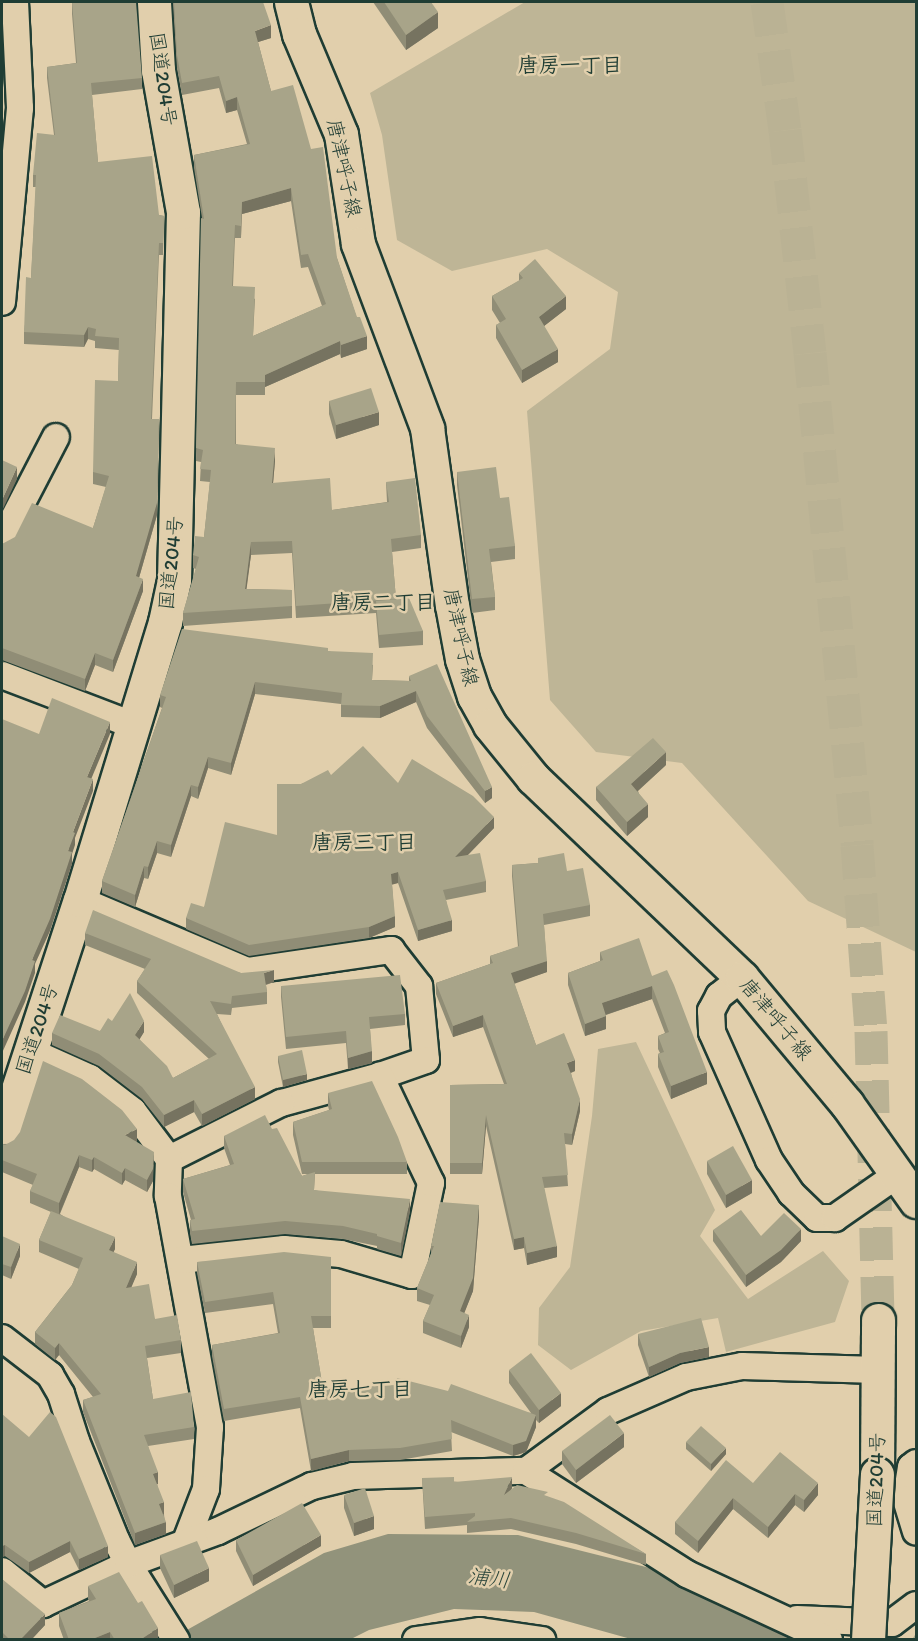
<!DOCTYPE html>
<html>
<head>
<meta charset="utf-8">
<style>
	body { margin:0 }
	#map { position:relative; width:918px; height:1641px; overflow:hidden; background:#e1cfac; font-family:Itim,"Klee One",sans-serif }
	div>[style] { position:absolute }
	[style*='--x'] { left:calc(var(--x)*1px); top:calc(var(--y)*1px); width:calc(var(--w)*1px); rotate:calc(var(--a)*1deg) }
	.green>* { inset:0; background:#beb596 }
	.water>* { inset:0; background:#92937b }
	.highway-tunnel>* { height:33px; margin-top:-16.5px; transform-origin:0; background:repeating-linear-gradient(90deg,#bab294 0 33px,transparent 0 49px) }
	.roads { filter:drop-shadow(2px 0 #1f3d34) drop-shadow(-2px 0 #1f3d34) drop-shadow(0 2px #1f3d34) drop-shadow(0 -2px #1f3d34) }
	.street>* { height:26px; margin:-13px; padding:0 13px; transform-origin:13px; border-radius:13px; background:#e1cfac }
	.primary>* { height:33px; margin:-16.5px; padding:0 16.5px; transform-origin:16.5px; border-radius:16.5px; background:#e1cfac }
	.highway>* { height:33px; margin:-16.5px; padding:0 16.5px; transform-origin:16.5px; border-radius:16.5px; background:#e1cfac }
	.bridges { filter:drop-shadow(2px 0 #1f3d34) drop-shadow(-2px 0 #1f3d34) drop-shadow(0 2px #1f3d34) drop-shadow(0 -2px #1f3d34) }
	.highway-bridge>* { height:33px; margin:-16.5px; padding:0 16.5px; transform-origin:16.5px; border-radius:16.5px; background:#e1cfac }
	.wall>* { inset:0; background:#908d76 }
	.shaded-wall>* { inset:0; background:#767360 }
	.building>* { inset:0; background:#a8a489 }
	span { translate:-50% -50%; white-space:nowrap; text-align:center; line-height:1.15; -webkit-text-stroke:5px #e1cfac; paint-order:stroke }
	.street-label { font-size:20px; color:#1f3d34 }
	.neighbourhood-label { font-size:21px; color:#1f3d34; font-weight:700 }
	.water-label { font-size:21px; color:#2a463b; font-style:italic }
	.frame { position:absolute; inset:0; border:3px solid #1f3d34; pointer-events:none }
</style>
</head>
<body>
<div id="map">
	<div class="green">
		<i style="clip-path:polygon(525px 2px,916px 2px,916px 952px,808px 901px,682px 763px,596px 752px,550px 700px,527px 411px,610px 349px,618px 292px,547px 249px,452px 271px,397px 240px,382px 135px,370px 93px)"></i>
		<i style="clip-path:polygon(636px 1042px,715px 1210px,700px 1236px,748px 1299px,823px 1251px,849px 1281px,835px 1322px,726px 1352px,718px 1318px,641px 1331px,571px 1370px,538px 1345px,539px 1308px,570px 1267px,592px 1116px,598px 1049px)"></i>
	</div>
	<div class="water">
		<i style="clip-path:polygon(388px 1534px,518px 1535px,666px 1572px,824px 1639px,631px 1639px,534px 1612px,454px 1609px,369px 1630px,351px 1639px,169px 1640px,324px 1553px)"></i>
	</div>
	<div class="highway-tunnel">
		<i style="--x:767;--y:2;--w:129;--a:82"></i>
		<i style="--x:785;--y:130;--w:224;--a:83.6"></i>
		<i style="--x:810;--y:353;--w:494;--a:84.5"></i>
		<i style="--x:857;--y:845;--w:187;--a:85.7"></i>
		<i style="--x:871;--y:1031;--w:289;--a:88.6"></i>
	</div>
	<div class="roads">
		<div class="street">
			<i style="--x:2;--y:302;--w:195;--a:-84.7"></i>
			<i style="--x:20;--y:108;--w:106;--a:-92.7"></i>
			<i style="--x:2;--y:541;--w:117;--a:-62.6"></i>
			<i style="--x:2;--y:675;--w:140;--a:20.9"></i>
			<i style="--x:80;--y:900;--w:181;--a:23"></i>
			<i style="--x:247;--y:971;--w:146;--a:-8.3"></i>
			<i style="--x:391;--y:950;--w:46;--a:52.1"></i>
			<i style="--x:419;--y:986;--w:74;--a:84.6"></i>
			<i style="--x:426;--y:1060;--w:49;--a:160.8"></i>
			<i style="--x:380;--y:1076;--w:103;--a:164.7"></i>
			<i style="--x:281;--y:1103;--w:125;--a:153.4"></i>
			<i style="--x:742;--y:978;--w:29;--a:142"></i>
			<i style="--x:719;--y:996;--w:17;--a:118"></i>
			<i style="--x:711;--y:1011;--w:21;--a:87"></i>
			<i style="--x:712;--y:1032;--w:140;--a:66"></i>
			<i style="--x:769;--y:1160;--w:40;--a:56"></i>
			<i style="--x:791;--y:1193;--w:36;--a:44"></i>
			<i style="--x:817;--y:1218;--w:18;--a:0"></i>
			<i style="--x:835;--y:1218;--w:77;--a:-34.9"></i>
			<i style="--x:30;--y:1051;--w:66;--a:24.2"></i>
			<i style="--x:90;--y:1078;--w:54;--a:37.5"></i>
			<i style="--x:133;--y:1111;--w:60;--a:53.1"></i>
			<i style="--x:169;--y:1159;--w:37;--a:92"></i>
			<i style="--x:168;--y:1196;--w:235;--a:79.7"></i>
			<i style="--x:210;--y:1427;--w:62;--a:93.7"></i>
			<i style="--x:206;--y:1489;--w:56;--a:111"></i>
			<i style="--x:181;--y:1260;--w:104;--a:-6.1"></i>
			<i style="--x:284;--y:1249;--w:57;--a:5"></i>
			<i style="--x:341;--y:1254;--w:74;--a:16.5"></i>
			<i style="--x:412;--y:1275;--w:94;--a:-78.3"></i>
			<i style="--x:431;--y:1183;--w:119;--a:-115.5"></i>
			<i style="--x:2;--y:1338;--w:61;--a:37.6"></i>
			<i style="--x:50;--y:1375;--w:22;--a:60"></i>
			<i style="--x:61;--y:1394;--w:49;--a:72.3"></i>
			<i style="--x:76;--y:1441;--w:107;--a:68"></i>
			<i style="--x:116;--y:1540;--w:27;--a:63"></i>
			<i style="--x:128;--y:1564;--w:90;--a:57.7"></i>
			<i style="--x:916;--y:1463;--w:6;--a:141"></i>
			<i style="--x:911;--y:1467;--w:32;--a:99"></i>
			<i style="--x:906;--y:1499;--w:34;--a:73"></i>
			<i style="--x:2;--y:1571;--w:53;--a:38.8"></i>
			<i style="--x:43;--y:1604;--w:94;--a:-25.2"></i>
			<i style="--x:128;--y:1564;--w:96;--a:-20.1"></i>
			<i style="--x:218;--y:1531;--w:104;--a:-25.6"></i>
			<i style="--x:312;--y:1486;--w:42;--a:-13.7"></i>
			<i style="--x:353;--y:1476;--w:173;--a:-1.7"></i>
			<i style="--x:797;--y:1619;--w:95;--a:2.4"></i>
			<i style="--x:892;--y:1623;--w:30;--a:-37"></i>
			<i style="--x:416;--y:1640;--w:65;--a:-8"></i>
			<i style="--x:480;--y:1631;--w:63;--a:8.3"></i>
			<i style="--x:829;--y:1640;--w:157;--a:-155.1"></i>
			<i style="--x:687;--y:1574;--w:191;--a:-147.4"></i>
			<i style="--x:526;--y:1471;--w:102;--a:-36.2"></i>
			<i style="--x:608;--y:1411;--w:85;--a:-23.6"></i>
			<i style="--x:686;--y:1377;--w:57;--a:-11.1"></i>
			<i style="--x:742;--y:1366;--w:136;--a:1.7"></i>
		</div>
		<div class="primary">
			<i style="--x:291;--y:2;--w:33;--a:76"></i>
			<i style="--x:299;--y:34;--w:108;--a:67.2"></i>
			<i style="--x:341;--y:134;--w:111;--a:81.2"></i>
			<i style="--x:358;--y:244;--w:197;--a:69.4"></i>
			<i style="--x:427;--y:428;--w:179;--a:82"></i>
			<i style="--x:452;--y:605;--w:55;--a:79.5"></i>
			<i style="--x:462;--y:659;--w:39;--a:72"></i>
			<i style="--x:474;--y:696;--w:33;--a:61"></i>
			<i style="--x:490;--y:725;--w:68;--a:50.9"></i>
			<i style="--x:533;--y:778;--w:289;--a:43.7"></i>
			<i style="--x:742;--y:978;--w:164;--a:50.2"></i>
			<i style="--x:847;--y:1104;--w:119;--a:54.6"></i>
		</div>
		<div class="highway">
			<i style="--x:2;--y:1138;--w:250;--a:-71.9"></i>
			<i style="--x:80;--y:900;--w:291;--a:-73"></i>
			<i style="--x:165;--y:622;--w:43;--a:-77.9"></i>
			<i style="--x:174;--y:580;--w:368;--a:-88.6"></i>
			<i style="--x:183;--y:212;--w:144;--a:-100"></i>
			<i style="--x:158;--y:70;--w:68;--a:-93.4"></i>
			<i style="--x:877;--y:1474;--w:154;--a:-89.6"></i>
		</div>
	</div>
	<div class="bridges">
		<div class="highway-bridge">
			<i style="--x:868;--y:1640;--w:166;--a:-86.9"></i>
		</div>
	</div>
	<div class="wall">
		<i style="clip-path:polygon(72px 2px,142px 78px,142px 89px,92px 95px,98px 162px,159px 215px,164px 216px,163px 255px,159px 255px,152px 419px,157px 515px,139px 578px,143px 591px,113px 672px,95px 665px,85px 691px,2px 660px,2px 544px,93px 528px,106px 487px,93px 484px,93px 472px,118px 381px,119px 350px,95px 348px,95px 341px,88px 339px,84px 347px,24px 344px,24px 332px,31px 278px,36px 187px,33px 187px,33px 175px,54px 135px,47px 78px,47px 67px,76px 63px,72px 14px)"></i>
		<i style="clip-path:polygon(evenodd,173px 2px,271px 38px,258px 42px,271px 91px,337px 258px,367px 349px,341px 358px,340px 354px,265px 387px,265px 395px,236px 395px,236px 444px,275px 461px,273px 483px,332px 510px,387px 502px,386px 482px,421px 535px,421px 548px,392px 552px,396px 599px,423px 631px,423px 645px,379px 648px,376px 613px,296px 618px,292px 553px,251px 555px,246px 589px,292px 590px,292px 618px,183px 626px,183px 613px,196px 569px,193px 568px,193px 555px,204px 537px,210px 482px,200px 481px,201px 462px,196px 461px,202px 218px,194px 168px,194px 155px,247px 144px,237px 110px,226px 113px,219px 88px,182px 95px,177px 68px,173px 2px,291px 201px,301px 268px,308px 267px,322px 306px,253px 336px,255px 299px,233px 286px,235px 238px,241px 238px,242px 214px,291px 201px)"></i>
		<i style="clip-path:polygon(373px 2px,431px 2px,438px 28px,406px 50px)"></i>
		<i style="clip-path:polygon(519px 273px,566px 309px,544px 326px,558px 362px,522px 383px,496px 338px,496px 325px,500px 323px,492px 310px,492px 296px,519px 281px)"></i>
		<i style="clip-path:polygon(329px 401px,379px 425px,336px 439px,329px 414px)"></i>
		<i style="clip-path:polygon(457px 472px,500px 498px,515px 546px,515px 559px,491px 562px,495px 597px,495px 610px,472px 613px,457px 485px)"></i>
		<i style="clip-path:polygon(328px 651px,373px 665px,372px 680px,409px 681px,409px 676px,492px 798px,485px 803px,427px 728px,416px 702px,380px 718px,341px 717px,341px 704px,255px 694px,231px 775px,208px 768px,198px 799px,191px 796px,171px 857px,157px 853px,148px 879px,144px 878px,135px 907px,102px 893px,102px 881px,162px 708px,160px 707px,160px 695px)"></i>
		<i style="clip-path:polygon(666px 765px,638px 791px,648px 817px,627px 836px,596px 800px,596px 787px)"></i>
		<i style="clip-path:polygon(331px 775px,398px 783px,494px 828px,468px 855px,486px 881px,486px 892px,446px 900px,452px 931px,418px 941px,398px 883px,392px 884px,395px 927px,369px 938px,249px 956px,186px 929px,186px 918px,204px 907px,277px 835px,301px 784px)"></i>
		<i style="clip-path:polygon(538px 858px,567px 871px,590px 905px,590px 916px,544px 925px,547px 972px,514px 983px,536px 1045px,575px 1071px,571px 1073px,580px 1111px,572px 1145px,565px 1144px,568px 1186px,544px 1188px,557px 1257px,527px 1265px,524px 1248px,514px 1250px,486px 1126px,482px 1174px,450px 1174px,450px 1085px,504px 1084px,483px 1027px,453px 1037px,436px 994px,436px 983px,490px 964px,490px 956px,518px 947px,512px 876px,512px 865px,538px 863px)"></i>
		<i style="clip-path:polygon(85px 933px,241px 973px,274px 982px,266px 985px,267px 992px,267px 1004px,232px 1008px,231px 1015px,217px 1014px,255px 1099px,202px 1126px,194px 1112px,164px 1127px,142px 1099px,99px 1066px,52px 1045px,52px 1033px,100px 1031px,112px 1021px,144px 1032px,139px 1039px,173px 1078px,209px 1059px,137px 993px,137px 981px,145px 969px,85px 945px)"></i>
		<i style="clip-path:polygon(600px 952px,652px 976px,707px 1084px,671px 1099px,658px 1067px,658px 1054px,660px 1053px,658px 1049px,658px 1036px,665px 1033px,652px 999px,606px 1015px,606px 1029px,585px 1036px,568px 985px,568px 973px,600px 961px)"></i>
		<i style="clip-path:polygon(281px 986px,405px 1014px,405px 1025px,370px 1029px,372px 1063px,348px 1069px,346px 1043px,286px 1049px,281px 997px)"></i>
		<i style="clip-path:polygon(278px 1056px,307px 1080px,283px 1087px,278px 1062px)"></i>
		<i style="clip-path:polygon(328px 1093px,407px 1162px,407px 1174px,315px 1174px,314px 1190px,410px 1211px,401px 1256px,377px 1249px,377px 1246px,343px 1239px,285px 1234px,192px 1244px,190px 1233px,190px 1220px,191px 1220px,183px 1192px,183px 1179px,230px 1165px,224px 1148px,224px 1136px,272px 1129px,302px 1176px,308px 1174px,302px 1174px,293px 1135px,293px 1122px,329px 1110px,328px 1106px)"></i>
		<i style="clip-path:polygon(136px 1141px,153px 1181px,147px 1192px,125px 1180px,122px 1185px,94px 1169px,92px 1172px,79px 1167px,60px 1214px,115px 1249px,113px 1252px,137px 1274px,131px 1287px,155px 1319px,181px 1340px,181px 1353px,147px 1358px,153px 1399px,194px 1427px,194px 1439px,148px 1446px,158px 1484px,157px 1484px,164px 1514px,166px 1534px,135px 1545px,83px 1412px,83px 1400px,93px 1397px,59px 1355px,55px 1360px,35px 1344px,35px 1332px,72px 1285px,79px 1269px,39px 1252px,39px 1240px,51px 1212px,30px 1203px,30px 1191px,33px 1185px,2px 1172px,2px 1144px,137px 1141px)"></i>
		<i style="clip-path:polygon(707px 1161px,752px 1193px,726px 1208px,707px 1174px)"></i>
		<i style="clip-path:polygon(479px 1217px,473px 1291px,464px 1313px,469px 1327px,461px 1348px,423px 1333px,423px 1321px,430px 1305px,417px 1301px,417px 1288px,431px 1254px,431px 1246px)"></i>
		<i style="clip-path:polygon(713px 1230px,801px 1241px,781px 1262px,746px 1287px,713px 1241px)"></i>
		<i style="clip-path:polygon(2px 1236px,20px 1256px,11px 1279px,2px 1275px)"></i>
		<i style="clip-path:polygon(331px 1257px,331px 1328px,313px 1328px,323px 1389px,531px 1413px,509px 1383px,509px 1370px,561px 1406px,539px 1423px,536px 1420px,536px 1427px,526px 1452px,513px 1456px,451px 1432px,452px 1451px,400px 1460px,349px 1461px,311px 1471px,300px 1408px,224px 1421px,212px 1356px,212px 1345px,278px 1333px,273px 1304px,205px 1313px,197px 1273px,197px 1262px)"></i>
		<i style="clip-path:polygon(638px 1334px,709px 1357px,680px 1363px,649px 1377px,638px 1345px)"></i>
		<i style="clip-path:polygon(2px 1414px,108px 1557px,79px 1570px,70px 1552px,29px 1573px,5px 1556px,2px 1557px)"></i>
		<i style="clip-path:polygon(686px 1442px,726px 1454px,711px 1471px,686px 1449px)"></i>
		<i style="clip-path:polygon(624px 1447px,576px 1483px,562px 1464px,562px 1451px)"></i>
		<i style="clip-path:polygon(422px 1478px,512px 1488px,511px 1490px,548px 1497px,646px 1554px,646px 1565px,576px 1544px,511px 1529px,467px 1533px,467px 1525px,425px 1529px)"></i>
		<i style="clip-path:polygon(753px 1483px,818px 1495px,804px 1512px,795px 1505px,768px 1538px,733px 1509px,698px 1553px,675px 1534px,675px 1522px)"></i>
		<i style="clip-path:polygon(344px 1495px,374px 1529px,354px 1536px,344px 1508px)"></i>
		<i style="clip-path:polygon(236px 1540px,321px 1546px,253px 1586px,236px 1551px)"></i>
		<i style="clip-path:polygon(160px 1555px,209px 1581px,174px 1598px,160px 1568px)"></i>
		<i style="clip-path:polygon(2px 1579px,45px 1625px,31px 1640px,2px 1640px)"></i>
		<i style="clip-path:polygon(88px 1586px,158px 1640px,64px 1640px,59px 1626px,59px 1613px,89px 1601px,88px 1599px)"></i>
	</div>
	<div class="shaded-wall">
		<i style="clip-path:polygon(438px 12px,438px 28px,406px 50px,406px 35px)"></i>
		<i style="clip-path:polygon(271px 25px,271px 38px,255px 43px,255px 31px)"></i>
		<i style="clip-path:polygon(237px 97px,237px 110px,226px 113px,226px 101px)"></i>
		<i style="clip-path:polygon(291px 188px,291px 201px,242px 214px,241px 238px,242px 202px)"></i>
		<i style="clip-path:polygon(566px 296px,566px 309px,539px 330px,539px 317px)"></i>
		<i style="clip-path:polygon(88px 327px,88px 339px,84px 347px,84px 335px)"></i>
		<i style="clip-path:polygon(367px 336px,367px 349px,341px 358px,341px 345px)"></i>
		<i style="clip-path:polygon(340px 341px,340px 354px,265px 387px,265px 375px)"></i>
		<i style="clip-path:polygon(558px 349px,558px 362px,522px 383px,522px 370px)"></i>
		<i style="clip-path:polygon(379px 412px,379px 425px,336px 439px,336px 425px)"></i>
		<i style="clip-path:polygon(159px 419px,157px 515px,136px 588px,136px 576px)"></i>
		<i style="clip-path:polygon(275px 448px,275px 461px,272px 495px,272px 483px)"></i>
		<i style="clip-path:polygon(17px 467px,17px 479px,2px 511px,2px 500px)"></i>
		<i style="clip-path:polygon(251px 542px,251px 555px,245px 601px,245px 589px)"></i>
		<i style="clip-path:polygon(143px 579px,143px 591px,113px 672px,113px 660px)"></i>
		<i style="clip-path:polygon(95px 653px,95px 665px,85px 691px,85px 679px)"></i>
		<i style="clip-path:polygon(255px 682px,255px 694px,231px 775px,231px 763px)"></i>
		<i style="clip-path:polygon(416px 691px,416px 702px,380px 718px,380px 706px)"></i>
		<i style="clip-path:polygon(110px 722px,110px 734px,87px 789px,87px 777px)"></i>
		<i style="clip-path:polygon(666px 752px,666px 765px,631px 797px,631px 784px)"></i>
		<i style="clip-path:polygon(208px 757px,208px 768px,198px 799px,198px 787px)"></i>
		<i style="clip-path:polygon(93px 779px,93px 791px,75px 838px,75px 845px,72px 854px,72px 864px,50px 931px,35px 964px,35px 973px,25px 1002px,2px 1053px,2px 1041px,32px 960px,68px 851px,73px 832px)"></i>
		<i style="clip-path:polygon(191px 785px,191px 796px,171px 857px,171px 845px)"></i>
		<i style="clip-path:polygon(492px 787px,492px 798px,485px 803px,485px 791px)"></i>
		<i style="clip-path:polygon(648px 804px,648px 817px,627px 836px,627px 822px)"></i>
		<i style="clip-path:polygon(494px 817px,494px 828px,455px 868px,455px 857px)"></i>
		<i style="clip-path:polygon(157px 841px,157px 853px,148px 879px,148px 867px)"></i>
		<i style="clip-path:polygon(144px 866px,144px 878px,135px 907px,135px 895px)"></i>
		<i style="clip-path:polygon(398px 872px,398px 883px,391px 885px,391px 874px)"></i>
		<i style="clip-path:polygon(395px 916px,395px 927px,369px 938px,369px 927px)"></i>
		<i style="clip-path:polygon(452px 920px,452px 931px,418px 941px,418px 930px)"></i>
		<i style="clip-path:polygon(547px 961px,547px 972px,511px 985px,511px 973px)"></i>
		<i style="clip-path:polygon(274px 970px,274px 982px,264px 985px,264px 973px)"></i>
		<i style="clip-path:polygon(652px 986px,652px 999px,602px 1016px,602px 1003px)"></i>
		<i style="clip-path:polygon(483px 1015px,483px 1027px,453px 1037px,453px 1026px)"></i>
		<i style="clip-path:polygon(606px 1016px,606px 1029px,585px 1036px,585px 1024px)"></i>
		<i style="clip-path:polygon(144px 1021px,144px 1032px,135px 1047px,135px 1035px)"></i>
		<i style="clip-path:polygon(372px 1051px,372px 1063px,348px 1069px,348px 1058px)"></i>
		<i style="clip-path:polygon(575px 1060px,575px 1071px,567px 1074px,567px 1063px)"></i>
		<i style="clip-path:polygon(707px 1072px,707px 1084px,671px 1099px,671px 1086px)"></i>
		<i style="clip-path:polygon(307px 1074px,307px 1080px,283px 1087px,283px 1080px)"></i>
		<i style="clip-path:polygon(255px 1087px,255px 1099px,202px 1126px,202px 1114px)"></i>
		<i style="clip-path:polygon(580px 1099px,580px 1111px,572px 1145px,572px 1134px)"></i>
		<i style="clip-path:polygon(194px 1100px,194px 1112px,164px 1127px,164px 1115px)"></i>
		<i style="clip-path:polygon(486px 1115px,486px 1126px,482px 1174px,482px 1163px)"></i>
		<i style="clip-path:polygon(137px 1129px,137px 1141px,125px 1147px,125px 1135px)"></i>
		<i style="clip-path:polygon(154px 1152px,153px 1181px,147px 1192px,147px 1180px)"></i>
		<i style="clip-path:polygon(79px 1155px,79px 1167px,59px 1215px,59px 1203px)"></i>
		<i style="clip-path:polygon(94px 1157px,94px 1169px,92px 1172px,92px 1160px)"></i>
		<i style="clip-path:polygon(125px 1168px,125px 1180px,122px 1185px,122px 1173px)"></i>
		<i style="clip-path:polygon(752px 1180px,752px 1193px,726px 1208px,726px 1195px)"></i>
		<i style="clip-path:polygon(410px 1199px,410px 1211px,401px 1256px,401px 1243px)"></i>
		<i style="clip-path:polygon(479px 1205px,479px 1217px,473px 1291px,460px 1324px,460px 1311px)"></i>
		<i style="clip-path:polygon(801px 1229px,801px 1241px,781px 1262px,746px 1287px,746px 1275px)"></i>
		<i style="clip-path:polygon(115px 1237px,115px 1249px,109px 1262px,109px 1250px)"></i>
		<i style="clip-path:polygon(524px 1237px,524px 1248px,514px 1250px,514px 1239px)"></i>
		<i style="clip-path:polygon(20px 1244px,20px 1256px,11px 1279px,11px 1267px)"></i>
		<i style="clip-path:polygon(557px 1246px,557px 1257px,527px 1265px,527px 1253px)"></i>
		<i style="clip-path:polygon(137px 1262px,137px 1274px,126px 1300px,126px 1288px)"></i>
		<i style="clip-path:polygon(469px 1315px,469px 1327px,461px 1348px,461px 1336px)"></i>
		<i style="clip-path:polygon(59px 1343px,59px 1355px,55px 1360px,55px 1348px)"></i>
		<i style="clip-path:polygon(709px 1347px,709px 1357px,680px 1363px,649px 1377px,649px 1367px,680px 1353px)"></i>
		<i style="clip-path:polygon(561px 1393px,561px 1406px,539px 1423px,539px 1410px)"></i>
		<i style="clip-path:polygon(536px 1415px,536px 1427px,526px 1452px,513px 1456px,513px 1445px)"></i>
		<i style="clip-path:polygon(624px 1433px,624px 1447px,576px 1483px,576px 1470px)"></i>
		<i style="clip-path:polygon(726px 1448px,726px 1454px,711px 1471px,711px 1464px)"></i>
		<i style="clip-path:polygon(349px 1450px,349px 1461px,311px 1471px,311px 1459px)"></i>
		<i style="clip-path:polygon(158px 1472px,158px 1484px,153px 1486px,153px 1474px)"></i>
		<i style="clip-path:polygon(512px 1477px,512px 1488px,504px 1506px,504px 1495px)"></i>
		<i style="clip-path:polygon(818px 1483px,818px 1495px,804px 1512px,804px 1500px)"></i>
		<i style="clip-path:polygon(795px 1494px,795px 1505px,768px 1538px,768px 1527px)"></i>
		<i style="clip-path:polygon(733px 1498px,733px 1509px,698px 1553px,698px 1541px)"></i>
		<i style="clip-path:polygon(164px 1502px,164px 1514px,159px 1516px,159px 1504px)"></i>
		<i style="clip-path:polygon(374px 1516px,374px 1529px,354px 1536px,354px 1523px)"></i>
		<i style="clip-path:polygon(166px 1522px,166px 1534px,135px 1545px,135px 1533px)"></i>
		<i style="clip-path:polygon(321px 1535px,321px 1546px,253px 1586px,253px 1575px)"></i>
		<i style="clip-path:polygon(70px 1541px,70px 1552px,29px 1573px,29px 1562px)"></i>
		<i style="clip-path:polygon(5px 1545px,5px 1556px,2px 1557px,2px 1546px)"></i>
		<i style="clip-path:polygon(108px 1546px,108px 1557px,79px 1570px,79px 1559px)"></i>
		<i style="clip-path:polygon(209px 1568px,209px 1581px,174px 1598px,174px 1585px)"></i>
		<i style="clip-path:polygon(45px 1614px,45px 1625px,31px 1640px,20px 1640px)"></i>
		<i style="clip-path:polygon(158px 1628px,158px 1640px,140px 1640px)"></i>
		<i style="clip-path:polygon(110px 1632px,110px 1640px,90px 1640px)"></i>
	</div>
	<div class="building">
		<i style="clip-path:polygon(72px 2px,136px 2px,142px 78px,91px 83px,98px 162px,152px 156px,159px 215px,164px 216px,163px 243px,159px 243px,151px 419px,159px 419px,157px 503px,136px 576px,143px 579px,113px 660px,95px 653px,85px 679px,2px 648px,2px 544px,15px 537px,32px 503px,93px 528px,109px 476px,93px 472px,95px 380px,118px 381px,119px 338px,95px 336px,96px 329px,88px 327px,84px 335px,24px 332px,26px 277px,31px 278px,36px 175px,33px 175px,37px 133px,55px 135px,47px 67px,77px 63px)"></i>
		<i style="clip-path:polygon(evenodd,174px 2px,263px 2px,271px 25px,255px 31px,271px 91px,293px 85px,311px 149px,323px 147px,337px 258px,357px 317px,360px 317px,367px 336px,341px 345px,340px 341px,265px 375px,265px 382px,236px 382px,235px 444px,275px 448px,272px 483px,330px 478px,332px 510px,389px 502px,386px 482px,415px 478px,421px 535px,391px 539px,396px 599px,296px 606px,292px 541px,251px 542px,245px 589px,292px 590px,292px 606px,183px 613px,199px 557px,193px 555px,195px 536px,204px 537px,211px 470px,200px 469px,203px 450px,196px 448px,201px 218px,204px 219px,194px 155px,250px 144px,237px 97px,226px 101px,219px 76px,182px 83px,177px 55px,174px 2px,291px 188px,301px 255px,308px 254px,326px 304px,253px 336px,255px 287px,232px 286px,235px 225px,241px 226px,242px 202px,291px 188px)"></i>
		<i style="clip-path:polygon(384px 2px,431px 2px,438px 12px,406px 35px)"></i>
		<i style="clip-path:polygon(535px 259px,566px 296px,539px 317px,558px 349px,522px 370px,496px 325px,506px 319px,492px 296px,523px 278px,519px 273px)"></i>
		<i style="clip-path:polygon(371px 388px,379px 412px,336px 425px,329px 401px)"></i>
		<i style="clip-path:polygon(2px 460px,17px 467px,2px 500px)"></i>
		<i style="clip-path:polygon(496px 467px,500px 498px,509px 497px,515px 546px,489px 549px,495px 597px,472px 599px,457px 472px)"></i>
		<i style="clip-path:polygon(409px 598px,423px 631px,379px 635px,376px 601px)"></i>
		<i style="clip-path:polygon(182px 629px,328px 648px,328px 651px,373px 653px,372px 680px,411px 681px,409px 676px,437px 664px,492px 787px,485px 791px,427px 716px,416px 691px,380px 706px,341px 705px,342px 693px,255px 682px,231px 763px,208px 757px,198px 787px,191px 785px,171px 845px,157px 841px,148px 867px,144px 866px,135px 895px,102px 881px,166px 697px,160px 695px)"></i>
		<i style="clip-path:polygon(52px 698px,110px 722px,87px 777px,93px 779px,73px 832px,75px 833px,68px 851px,72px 852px,50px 919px,32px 960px,35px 961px,25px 991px,2px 1041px,2px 719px,39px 734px)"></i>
		<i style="clip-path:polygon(653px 738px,666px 752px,631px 784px,648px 804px,627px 822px,596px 787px)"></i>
		<i style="clip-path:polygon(363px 746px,398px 783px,412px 759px,473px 796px,494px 817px,455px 857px,480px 853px,486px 881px,443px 890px,452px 920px,418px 930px,398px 872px,391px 874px,395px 916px,369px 927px,249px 945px,186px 918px,191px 903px,204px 907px,225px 822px,277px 835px,277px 784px,301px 784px,328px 770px,331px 775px)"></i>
		<i style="clip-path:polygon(564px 853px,567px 871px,583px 868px,590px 905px,543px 914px,547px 961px,511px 973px,536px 1045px,564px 1033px,575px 1060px,567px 1063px,580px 1099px,572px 1134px,564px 1133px,568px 1175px,542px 1177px,557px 1246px,527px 1253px,524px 1237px,514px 1239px,486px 1115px,482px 1163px,450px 1163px,450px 1085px,507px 1084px,483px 1015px,453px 1026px,436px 983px,493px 963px,490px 956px,519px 946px,512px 865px,538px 863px,538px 858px)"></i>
		<i style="clip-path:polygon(93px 910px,241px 973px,274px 970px,264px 973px,267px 992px,232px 996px,231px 1004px,210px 1001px,255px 1087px,202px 1114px,194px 1100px,164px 1115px,142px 1087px,99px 1054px,52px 1033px,60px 1015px,100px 1031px,108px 1018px,112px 1021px,130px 993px,144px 1021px,135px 1035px,167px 1066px,173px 1078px,217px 1054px,137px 981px,151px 959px,85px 933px)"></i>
		<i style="clip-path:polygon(639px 938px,652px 976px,667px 970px,674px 985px,707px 1072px,671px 1086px,658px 1054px,664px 1052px,658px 1036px,669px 1032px,652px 986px,602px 1003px,606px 1016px,585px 1024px,568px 973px,603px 960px,600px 952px)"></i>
		<i style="clip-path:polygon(400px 975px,405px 1014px,369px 1017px,372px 1051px,348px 1058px,346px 1031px,286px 1037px,281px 986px)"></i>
		<i style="clip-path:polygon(302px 1050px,307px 1074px,283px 1080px,278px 1056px)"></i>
		<i style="clip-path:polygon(43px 1061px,82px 1079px,122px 1110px,137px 1129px,125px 1135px,154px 1152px,153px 1169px,147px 1180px,125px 1168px,122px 1173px,94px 1157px,92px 1160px,79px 1155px,59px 1203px,30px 1191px,37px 1174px,2px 1160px,2px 1144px,5px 1145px,14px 1140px,20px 1132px)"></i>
		<i style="clip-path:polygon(372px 1081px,398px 1137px,407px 1162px,302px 1162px,293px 1122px,332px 1109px,328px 1093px)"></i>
		<i style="clip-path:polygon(265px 1115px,272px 1129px,277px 1128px,302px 1176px,315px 1172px,314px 1190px,410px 1199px,401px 1243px,377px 1236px,377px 1234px,343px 1226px,285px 1221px,192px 1231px,190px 1220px,195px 1219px,183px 1179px,234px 1164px,224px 1136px)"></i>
		<i style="clip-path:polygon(733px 1146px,752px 1180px,726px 1195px,707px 1161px)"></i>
		<i style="clip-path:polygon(440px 1202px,479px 1205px,473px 1278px,460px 1311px,469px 1315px,461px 1336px,423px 1321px,434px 1295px,417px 1288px,434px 1246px,431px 1246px)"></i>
		<i style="clip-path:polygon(741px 1210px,761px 1236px,784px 1213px,801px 1229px,781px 1250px,746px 1275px,713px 1230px)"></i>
		<i style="clip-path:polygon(51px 1211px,115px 1237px,109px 1250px,137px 1262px,126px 1288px,149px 1284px,155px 1319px,177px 1315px,181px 1340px,145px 1346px,153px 1399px,191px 1392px,194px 1427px,144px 1435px,158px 1472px,153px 1474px,164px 1502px,159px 1504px,166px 1522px,135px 1533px,83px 1400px,101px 1394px,59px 1343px,55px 1348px,35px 1332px,72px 1285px,83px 1258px,39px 1240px)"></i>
		<i style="clip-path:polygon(2px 1236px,20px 1244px,11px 1267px,2px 1264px)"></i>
		<i style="clip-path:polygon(284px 1252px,331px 1257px,331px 1316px,311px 1316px,323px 1389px,395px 1385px,397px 1378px,448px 1391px,451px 1384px,536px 1415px,526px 1441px,513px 1445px,451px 1420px,452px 1439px,400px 1448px,349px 1450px,311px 1459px,300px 1397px,224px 1409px,212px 1345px,280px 1333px,273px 1292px,205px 1302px,197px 1262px)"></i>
		<i style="clip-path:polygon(701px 1318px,709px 1347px,680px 1353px,649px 1367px,638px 1334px)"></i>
		<i style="clip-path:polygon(531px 1353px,561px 1393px,539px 1410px,509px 1370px)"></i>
		<i style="clip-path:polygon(50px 1412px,56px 1417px,108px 1546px,79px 1559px,70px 1541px,29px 1562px,5px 1545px,2px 1546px,2px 1414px,29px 1437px)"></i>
		<i style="clip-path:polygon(610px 1415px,624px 1433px,576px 1470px,562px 1451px)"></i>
		<i style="clip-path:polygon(701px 1426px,726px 1448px,711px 1464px,686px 1442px)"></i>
		<i style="clip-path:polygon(780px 1452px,818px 1483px,804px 1500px,795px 1494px,768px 1527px,733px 1498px,698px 1541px,675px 1522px,726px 1460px,753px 1483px)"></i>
		<i style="clip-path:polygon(454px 1477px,454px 1482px,512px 1477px,504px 1495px,517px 1485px,548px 1492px,544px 1495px,564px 1502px,646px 1554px,576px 1533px,511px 1518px,467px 1522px,475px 1516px,475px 1513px,425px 1517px,422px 1478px)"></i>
		<i style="clip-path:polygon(365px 1488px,374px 1516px,354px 1523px,344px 1495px)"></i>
		<i style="clip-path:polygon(302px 1503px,321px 1535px,253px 1575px,236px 1540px)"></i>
		<i style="clip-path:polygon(197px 1541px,209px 1568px,174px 1585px,160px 1555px)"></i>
		<i style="clip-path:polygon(119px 1572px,138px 1603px,142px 1601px,158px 1628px,140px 1640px,115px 1640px,110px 1632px,90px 1640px,69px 1640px,59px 1613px,96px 1599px,88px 1586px)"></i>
		<i style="clip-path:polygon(2px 1579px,45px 1614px,20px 1640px,10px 1640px,2px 1632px)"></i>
		<i style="clip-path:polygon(916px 1633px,916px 1640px,912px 1640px)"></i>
	</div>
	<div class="street-label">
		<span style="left:163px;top:79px;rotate:82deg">国道204号</span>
		<span style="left:344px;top:168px;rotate:78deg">唐津呼子線</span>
		<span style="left:171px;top:563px;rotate:-84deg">国道204号</span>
		<span style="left:461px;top:637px;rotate:78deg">唐津呼子線</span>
		<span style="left:776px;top:1019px;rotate:50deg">唐津呼子線</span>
		<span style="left:37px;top:1029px;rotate:-72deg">国道204号</span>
		<span style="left:876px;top:1480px;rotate:-88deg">国道204号</span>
	</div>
	<div class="neighbourhood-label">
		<span style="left:570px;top:65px">唐房一丁目</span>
		<span style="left:383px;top:602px">唐房二丁目</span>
		<span style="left:364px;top:842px">唐房三丁目</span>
		<span style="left:360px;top:1389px">唐房七丁目</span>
	</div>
	<div class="water-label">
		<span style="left:489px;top:1578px;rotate:7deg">浦川</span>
	</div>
	<div class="frame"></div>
</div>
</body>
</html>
